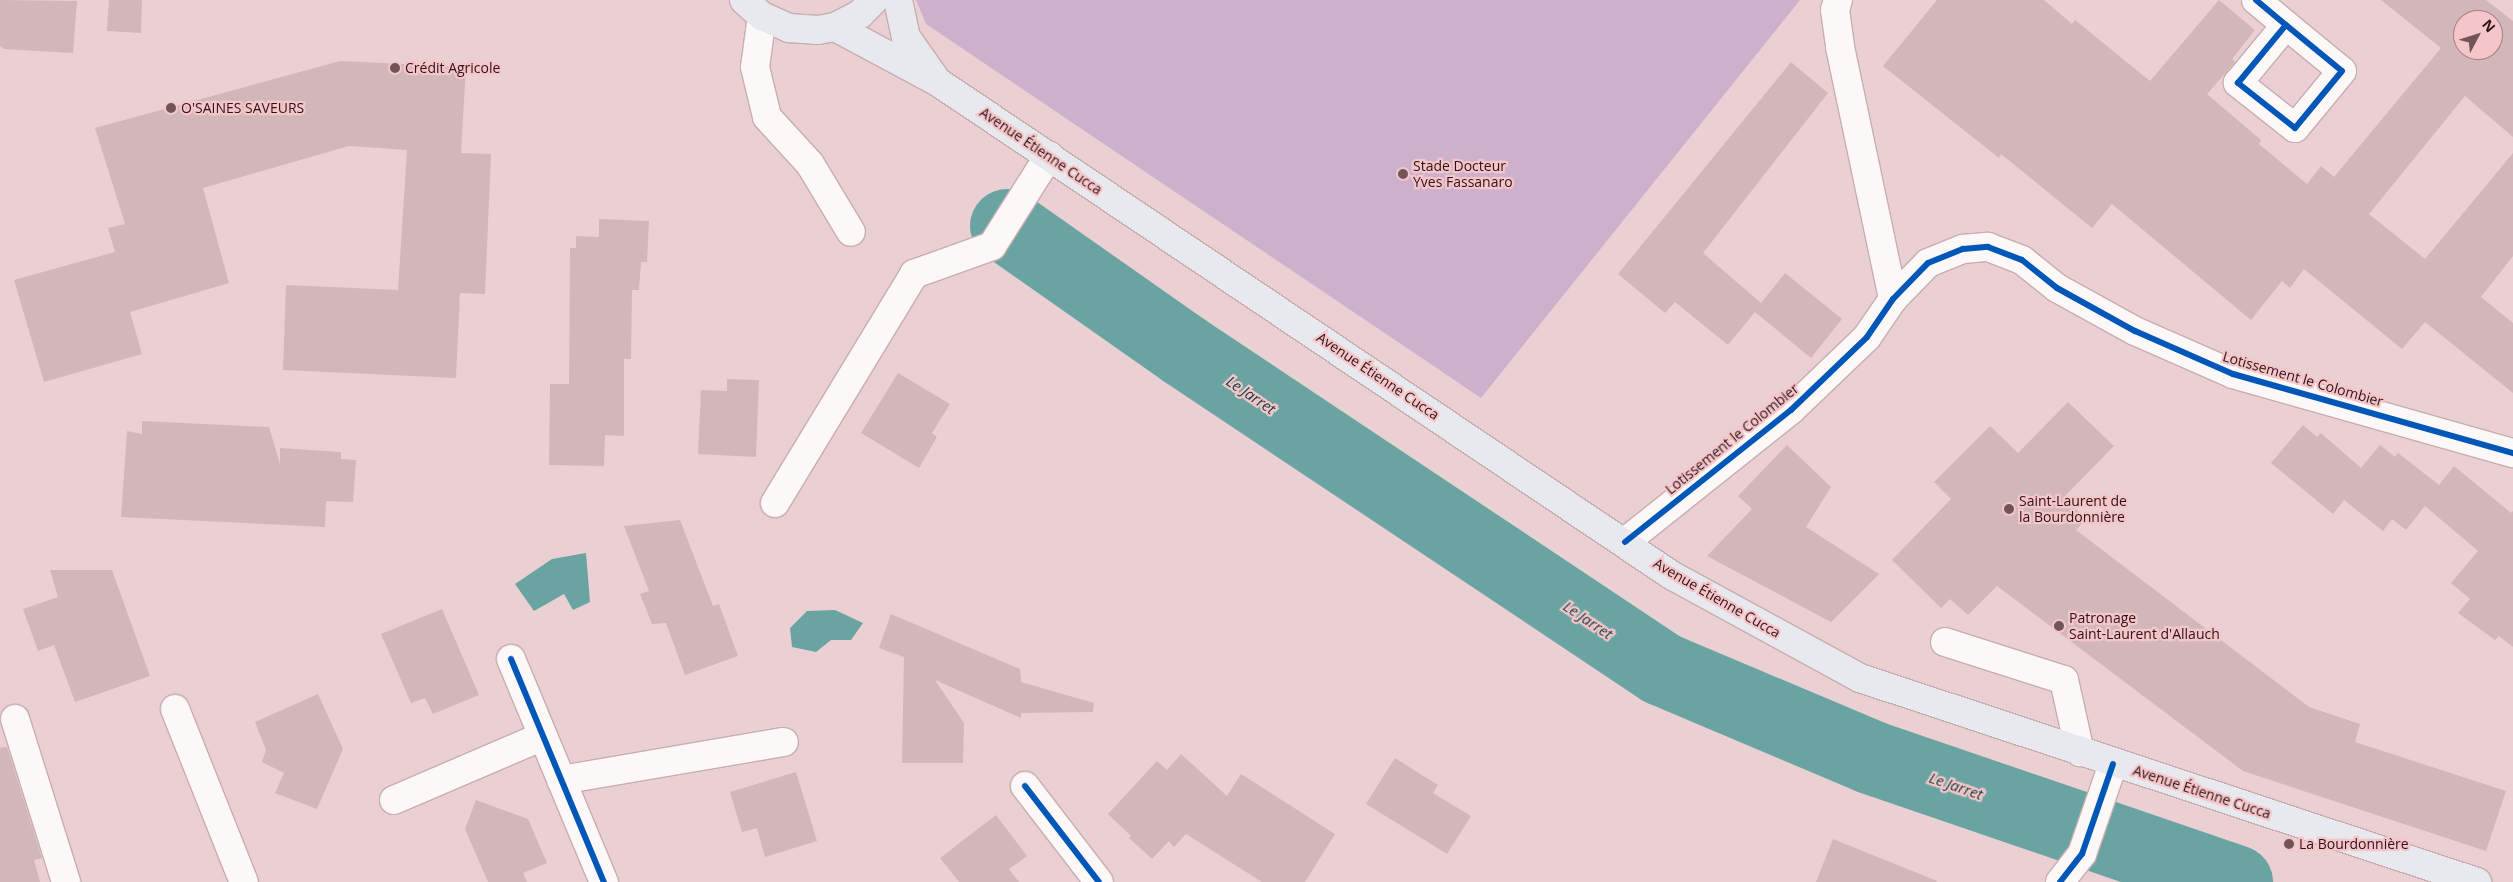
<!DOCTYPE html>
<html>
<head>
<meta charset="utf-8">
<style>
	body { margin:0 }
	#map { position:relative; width:2513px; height:882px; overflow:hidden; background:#ead0d2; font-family:"Open Sans",sans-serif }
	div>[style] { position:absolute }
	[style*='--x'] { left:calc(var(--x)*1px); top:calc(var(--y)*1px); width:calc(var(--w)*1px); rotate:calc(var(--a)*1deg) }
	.green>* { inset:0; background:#cdb0cc }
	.water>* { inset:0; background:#69a4a3 }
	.river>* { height:74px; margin:-37px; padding:0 37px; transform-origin:37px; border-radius:37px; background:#69a4a3 }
	.building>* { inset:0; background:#d1b7b9 }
	.roads { filter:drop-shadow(1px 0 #c7adaf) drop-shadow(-1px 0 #c7adaf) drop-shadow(0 1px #c7adaf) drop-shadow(0 -1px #c7adaf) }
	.minor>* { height:28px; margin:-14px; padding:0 14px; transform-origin:14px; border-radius:14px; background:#fcf8f8 }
	.major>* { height:28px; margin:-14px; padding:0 14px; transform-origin:14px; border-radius:14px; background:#e8e9ee }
	.cycleway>* { height:6px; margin:-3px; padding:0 3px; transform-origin:3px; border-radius:3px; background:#0057b8 }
	.dots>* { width:14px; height:14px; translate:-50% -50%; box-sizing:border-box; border:2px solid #f5c6c9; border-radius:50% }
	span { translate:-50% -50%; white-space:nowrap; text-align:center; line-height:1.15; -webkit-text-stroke:4.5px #f5c6c9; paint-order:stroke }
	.poi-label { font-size:14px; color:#2e1216 }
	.left { translate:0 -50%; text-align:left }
	.street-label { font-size:14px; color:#2e1216 }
	.water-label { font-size:15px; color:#15403f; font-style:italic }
	.north { position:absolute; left:2453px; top:10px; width:50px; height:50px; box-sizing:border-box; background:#f5c6c9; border:1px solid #a57e81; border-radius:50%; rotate:50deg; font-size:14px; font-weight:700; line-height:20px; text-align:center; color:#2e1216 }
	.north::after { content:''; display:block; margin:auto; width:18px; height:22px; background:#705458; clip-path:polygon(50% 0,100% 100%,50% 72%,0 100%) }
</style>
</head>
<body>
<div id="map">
	<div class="green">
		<i style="clip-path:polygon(916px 0,1800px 0,1481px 398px,926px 24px)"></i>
	</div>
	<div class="water">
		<i style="clip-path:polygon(586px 553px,590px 602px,573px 610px,564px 594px,534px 611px,515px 584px,552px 559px)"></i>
		<i style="clip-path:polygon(835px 610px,863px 623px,851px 640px,831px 640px,816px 652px,792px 647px,790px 628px,807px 611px)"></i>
	</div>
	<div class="river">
		<i style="--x:1007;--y:226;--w:218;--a:35.1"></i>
		<i style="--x:1185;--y:351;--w:573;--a:33.69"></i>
		<i style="--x:1662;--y:669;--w:226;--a:22.9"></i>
		<i style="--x:1870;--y:757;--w:387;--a:18.9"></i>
	</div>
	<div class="building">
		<i style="clip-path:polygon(0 0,77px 1px,73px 53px,4px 49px,0 46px)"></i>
		<i style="clip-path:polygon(109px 0,142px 0,141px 33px,107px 31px)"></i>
		<i style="clip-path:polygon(evenodd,1937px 0,2044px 0,2072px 24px,2075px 20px,2150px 81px,2219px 0,2255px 30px,2232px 59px,2235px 62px,2207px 94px,2261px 140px,2259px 144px,2307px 184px,2321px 166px,2334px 177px,2441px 48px,2381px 0,2486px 0,2513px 21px,2513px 137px,2465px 96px,2369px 214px,2425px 259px,2513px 153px,2513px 256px,2481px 297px,2513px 323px,2513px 393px,2425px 322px,2402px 349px,2304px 269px,2290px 288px,2282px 281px,2251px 320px,2112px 204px,2092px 228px,2001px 154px,1999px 158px,1883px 66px,1937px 0,2463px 20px,2493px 20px,2493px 50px,2463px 50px,2463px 20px)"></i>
		<i style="clip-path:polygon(340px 61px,466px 67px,461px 153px,491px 154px,485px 294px,460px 293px,456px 378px,283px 370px,286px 285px,398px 290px,407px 150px,349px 146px,203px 188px,229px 283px,130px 312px,142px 354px,44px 382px,14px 280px,115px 252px,108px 228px,125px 224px,95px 128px)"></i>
		<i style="clip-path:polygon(1791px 62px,1828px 93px,1703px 253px,1761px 303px,1785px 273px,1842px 319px,1811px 358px,1755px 312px,1728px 345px,1675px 302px,1665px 313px,1618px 274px)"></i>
		<i style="clip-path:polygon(599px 219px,649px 221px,647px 262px,641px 262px,639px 290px,632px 290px,631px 359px,624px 359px,624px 436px,605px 435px,604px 466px,549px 465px,550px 384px,569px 384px,570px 248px,576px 248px,576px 236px,599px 237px)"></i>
		<i style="clip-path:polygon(898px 373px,950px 404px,932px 433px,937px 437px,919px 468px,861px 433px)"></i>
		<i style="clip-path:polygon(727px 379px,759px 380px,756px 457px,698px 454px,701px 390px,727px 391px)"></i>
		<i style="clip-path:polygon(2068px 402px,2114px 446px,2064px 497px,2086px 519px,2076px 530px,2309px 707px,2360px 724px,2355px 742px,2506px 791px,2486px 851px,2243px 771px,1997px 586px,1968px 615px,1950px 599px,1941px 608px,1892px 560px,1951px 499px,1934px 482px,1990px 426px,2018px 453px)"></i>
		<i style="clip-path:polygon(142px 421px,269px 427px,280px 464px,280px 448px,341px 452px,341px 459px,356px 460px,353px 502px,326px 501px,325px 527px,121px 517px,127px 431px,142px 434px)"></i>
		<i style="clip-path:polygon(2303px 425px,2317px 437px,2321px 433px,2361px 468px,2380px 445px,2395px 457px,2398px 453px,2439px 485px,2454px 466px,2511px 513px,2513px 511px,2513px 647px,2499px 636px,2495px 640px,2458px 613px,2470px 599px,2451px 583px,2478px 551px,2425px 506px,2406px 530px,2392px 519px,2383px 531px,2344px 500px,2333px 514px,2271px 463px)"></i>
		<i style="clip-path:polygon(1787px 445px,1831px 487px,1806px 527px,1879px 574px,1831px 622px,1707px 556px,1752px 509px,1738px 496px)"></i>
		<i style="clip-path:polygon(680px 520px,713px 606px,719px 604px,738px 656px,685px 675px,666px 623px,652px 624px,640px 594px,649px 591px,624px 526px)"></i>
		<i style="clip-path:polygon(50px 570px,112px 570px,150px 676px,75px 702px,54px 645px,38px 651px,23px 609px,58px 597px)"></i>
		<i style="clip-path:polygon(442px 609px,479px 695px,433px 714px,425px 698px,411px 703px,381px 634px)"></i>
		<i style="clip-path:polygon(891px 614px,1020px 669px,1021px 682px,1094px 703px,1093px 712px,1021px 713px,1021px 718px,935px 680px,964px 723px,963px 763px,902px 763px,904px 657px,879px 648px)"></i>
		<i style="clip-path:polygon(318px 694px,343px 749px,317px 809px,275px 793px,284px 773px,262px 762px,266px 750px,255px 722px)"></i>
		<i style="clip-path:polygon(7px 747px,42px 858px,34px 860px,40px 882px,0 882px,0 748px)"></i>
		<i style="clip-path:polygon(1181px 754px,1227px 796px,1241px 774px,1335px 834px,1305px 882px,1262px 882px,1186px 834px,1174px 847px,1169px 841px,1152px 859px,1129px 838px,1131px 836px,1108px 814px,1157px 761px,1167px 770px)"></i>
		<i style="clip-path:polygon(1395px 758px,1438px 785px,1433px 793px,1471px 816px,1447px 854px,1366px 804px)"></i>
		<i style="clip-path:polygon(796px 772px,817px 841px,765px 857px,757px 828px,742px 832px,730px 792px)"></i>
		<i style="clip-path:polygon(476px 800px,528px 819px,547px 863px,523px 873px,527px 882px,488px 882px,465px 829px)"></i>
		<i style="clip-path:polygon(996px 815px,1027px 856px,1009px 869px,1019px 882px,959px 882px,940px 858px)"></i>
		<i style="clip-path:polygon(1833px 839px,1937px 881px,1936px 882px,1816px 882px)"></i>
	</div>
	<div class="roads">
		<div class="minor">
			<i style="--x:1838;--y:0;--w:10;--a:107"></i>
			<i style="--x:1835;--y:10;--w:37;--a:82"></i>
			<i style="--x:1840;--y:47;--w:258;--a:78.1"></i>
			<i style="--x:2256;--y:0;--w:39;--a:40"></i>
			<i style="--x:2286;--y:25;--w:72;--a:39.4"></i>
			<i style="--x:2342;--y:71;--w:74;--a:129.5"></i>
			<i style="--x:2295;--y:128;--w:73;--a:-141.7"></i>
			<i style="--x:2238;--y:83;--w:75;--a:-50.4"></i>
			<i style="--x:762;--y:16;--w:51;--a:97.8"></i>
			<i style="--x:755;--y:67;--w:51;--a:76.5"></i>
			<i style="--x:767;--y:117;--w:64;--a:47.5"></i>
			<i style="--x:810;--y:164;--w:79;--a:58.9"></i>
			<i style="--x:775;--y:503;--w:268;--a:-58.7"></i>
			<i style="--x:914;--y:274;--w:83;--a:-19.7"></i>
			<i style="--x:992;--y:246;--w:107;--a:-57.7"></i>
			<i style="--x:1625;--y:542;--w:212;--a:-38.5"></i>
			<i style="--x:1791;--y:410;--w:105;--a:-43.8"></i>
			<i style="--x:1867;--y:337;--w:46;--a:-55.6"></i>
			<i style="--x:1893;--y:299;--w:50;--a:-45.8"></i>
			<i style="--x:1928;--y:263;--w:38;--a:-22"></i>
			<i style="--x:1963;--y:249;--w:25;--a:-5"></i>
			<i style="--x:1988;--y:247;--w:36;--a:21"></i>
			<i style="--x:2022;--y:260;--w:45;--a:38.7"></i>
			<i style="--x:2057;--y:288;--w:89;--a:28.9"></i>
			<i style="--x:2135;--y:331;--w:107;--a:23.7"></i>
			<i style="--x:2233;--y:374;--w:291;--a:15.8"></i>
			<i style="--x:1945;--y:642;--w:125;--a:17.7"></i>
			<i style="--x:2064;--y:680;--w:74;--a:77.5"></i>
			<i style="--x:511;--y:659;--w:242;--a:67.4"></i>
			<i style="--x:175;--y:709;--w:186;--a:68.3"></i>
			<i style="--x:15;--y:719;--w:171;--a:72.6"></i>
			<i style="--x:561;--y:780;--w:226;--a:-9.7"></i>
			<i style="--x:1025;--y:786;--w:121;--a:52.4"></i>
			<i style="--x:394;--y:800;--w:162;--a:-23.2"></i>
			<i style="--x:2060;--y:882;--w:36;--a:-52"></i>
			<i style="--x:2082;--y:854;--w:95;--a:-71"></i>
		</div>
		<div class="major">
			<i style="--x:744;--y:0;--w:24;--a:42"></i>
			<i style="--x:762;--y:16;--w:30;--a:24"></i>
			<i style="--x:789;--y:28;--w:29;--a:4"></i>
			<i style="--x:818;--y:30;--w:17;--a:-10"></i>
			<i style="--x:835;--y:27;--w:28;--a:-27"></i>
			<i style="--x:860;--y:14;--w:20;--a:-45"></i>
			<i style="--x:898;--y:0;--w:38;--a:78"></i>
			<i style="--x:906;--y:37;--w:49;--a:55"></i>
			<i style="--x:835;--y:27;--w:117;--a:28.1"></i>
			<i style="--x:938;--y:82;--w:883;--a:33.92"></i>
			<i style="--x:1671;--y:575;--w:215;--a:28.6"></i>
			<i style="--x:1860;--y:678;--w:650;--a:18.3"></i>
		</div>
	</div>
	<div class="cycleway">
		<i style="--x:2256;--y:0;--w:39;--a:40"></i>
		<i style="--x:2286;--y:25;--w:72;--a:39.4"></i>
		<i style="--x:2342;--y:71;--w:74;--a:129.5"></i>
		<i style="--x:2295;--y:128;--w:73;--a:-141.7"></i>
		<i style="--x:2238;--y:83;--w:75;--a:-50.4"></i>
		<i style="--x:1625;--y:542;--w:212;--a:-38.5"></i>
		<i style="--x:1791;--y:410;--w:105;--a:-43.8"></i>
		<i style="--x:1867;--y:337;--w:46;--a:-55.6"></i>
		<i style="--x:1893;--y:299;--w:50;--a:-45.8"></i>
		<i style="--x:1928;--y:263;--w:38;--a:-22"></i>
		<i style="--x:1963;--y:249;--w:25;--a:-5"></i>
		<i style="--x:1988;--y:247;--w:36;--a:21"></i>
		<i style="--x:2022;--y:260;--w:45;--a:38.7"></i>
		<i style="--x:2057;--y:288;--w:89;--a:28.9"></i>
		<i style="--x:2135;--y:331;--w:107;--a:23.7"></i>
		<i style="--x:2233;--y:374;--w:291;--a:15.8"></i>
		<i style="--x:511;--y:659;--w:242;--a:67.4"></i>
		<i style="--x:1025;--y:786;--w:121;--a:52.4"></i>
		<i style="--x:2060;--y:882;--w:36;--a:-52"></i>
		<i style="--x:2082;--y:854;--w:95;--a:-71"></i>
	</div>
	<div class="dots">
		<i style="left:395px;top:68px;background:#705458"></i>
		<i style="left:171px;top:108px;background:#705458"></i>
		<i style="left:1403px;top:174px;background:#705458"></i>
		<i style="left:2009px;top:509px;background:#705458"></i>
		<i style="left:2059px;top:626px;background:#705458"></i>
		<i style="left:2289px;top:844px;background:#705458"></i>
	</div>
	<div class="poi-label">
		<span class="left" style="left:405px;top:68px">Crédit Agricole</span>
		<span class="left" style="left:181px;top:108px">O'SAINES SAVEURS</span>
		<span class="left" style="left:1413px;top:174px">Stade Docteur<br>Yves Fassanaro</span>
		<span class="left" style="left:2019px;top:509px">Saint-Laurent de<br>la Bourdonnière</span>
		<span class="left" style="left:2069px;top:626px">Patronage<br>Saint-Laurent d'Allauch</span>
		<span class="left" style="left:2299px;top:844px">La Bourdonnière</span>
	</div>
	<div class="street-label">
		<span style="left:1041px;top:151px;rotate:34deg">Avenue Étienne Cucca</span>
		<span style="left:1378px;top:376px;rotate:34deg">Avenue Étienne Cucca</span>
		<span style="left:2303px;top:379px;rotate:16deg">Lotissement le Colombier</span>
		<span style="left:1732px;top:439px;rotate:-39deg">Lotissement le Colombier</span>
		<span style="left:1717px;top:598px;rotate:30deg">Avenue Étienne Cucca</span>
		<span style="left:2202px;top:792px;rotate:18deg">Avenue Étienne Cucca</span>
	</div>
	<div class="water-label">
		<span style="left:1251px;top:395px;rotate:34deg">Le Jarret</span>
		<span style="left:1588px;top:620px;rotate:34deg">Le Jarret</span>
		<span style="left:1956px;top:786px;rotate:19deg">Le Jarret</span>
	</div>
	<div class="north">N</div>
</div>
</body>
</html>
